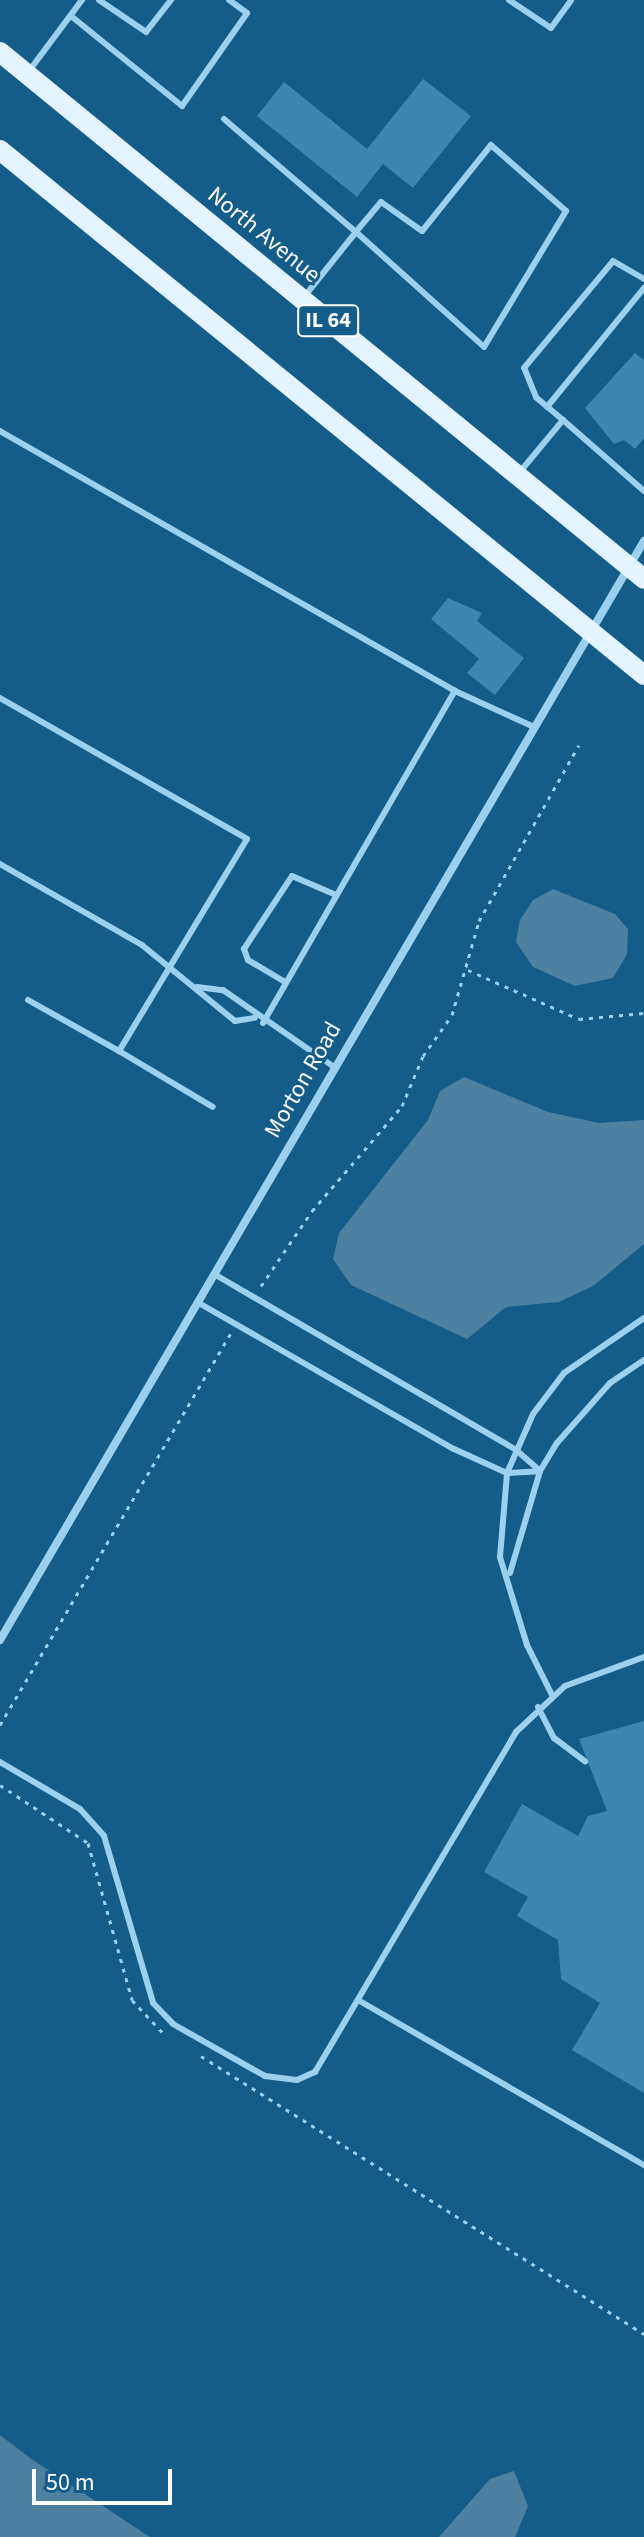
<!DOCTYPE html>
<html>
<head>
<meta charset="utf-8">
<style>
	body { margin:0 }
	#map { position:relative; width:644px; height:2537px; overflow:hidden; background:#145c89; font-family:"Source Sans 3",sans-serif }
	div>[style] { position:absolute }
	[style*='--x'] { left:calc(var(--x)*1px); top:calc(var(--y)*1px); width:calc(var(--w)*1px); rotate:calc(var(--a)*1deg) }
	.water>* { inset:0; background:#4c81a1 }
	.building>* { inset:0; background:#3d86b2 }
	.path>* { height:3px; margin-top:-1.5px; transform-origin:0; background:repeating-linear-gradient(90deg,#9bd0ef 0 4px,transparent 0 10px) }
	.lane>* { height:6px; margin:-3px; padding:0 3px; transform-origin:3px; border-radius:3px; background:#9bd0ef }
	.street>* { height:8px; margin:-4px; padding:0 4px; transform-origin:4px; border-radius:4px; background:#9bd0ef }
	.primary>* { height:20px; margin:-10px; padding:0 10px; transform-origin:10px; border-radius:10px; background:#e3f3ff }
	span { translate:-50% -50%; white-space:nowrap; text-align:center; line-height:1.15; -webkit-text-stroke:6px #145c89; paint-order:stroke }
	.shield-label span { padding:2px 6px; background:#145c89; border:2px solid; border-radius:6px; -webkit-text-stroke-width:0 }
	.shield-label { font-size:22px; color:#fff; font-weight:700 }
	.street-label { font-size:24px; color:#fff }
	.scale { position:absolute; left:32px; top:2469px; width:140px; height:36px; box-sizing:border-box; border:4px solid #fff; border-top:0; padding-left:10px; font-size:24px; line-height:28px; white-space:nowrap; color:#fff; -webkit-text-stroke:6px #145c89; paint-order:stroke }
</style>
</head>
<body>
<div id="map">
	<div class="water">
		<i style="clip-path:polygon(553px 889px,615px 914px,628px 929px,627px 954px,613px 978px,575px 986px,533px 967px,516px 942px,520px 920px,533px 900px)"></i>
		<i style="clip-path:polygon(464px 1077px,548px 1112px,599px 1123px,644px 1120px,644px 1244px,593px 1286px,559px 1302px,506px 1307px,467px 1339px,351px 1285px,333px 1259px,339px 1233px,428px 1120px,440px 1091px)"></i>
		<i style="clip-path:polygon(0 2435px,30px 2458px,150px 2537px,0 2537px)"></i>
		<i style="clip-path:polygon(514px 2471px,528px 2506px,515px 2537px,439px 2537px,490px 2479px)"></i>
	</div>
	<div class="building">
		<i style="clip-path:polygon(423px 79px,471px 116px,413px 188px,383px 164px,357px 197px,257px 116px,284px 82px,367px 149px)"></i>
		<i style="clip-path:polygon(635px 353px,644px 360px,644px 438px,635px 449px,624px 440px,614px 444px,585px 408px)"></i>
		<i style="clip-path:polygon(448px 598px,482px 613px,477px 621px,524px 658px,495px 695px,467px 673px,479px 659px,431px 619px)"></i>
		<i style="clip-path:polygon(644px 1721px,644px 2093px,572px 2050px,600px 2003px,561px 1979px,558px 1940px,517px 1916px,528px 1897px,484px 1872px,522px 1804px,578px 1836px,588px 1816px,607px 1811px,579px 1739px)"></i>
	</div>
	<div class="path">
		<i style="--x:468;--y:970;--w:121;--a:23.8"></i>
		<i style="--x:579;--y:1019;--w:65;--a:-5.3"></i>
		<i style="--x:261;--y:1286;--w:91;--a:-55.8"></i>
		<i style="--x:312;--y:1211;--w:138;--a:-49.4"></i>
		<i style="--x:402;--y:1106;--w:54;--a:-67.2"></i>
		<i style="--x:423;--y:1056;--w:50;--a:-54.7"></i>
		<i style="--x:452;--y:1015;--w:98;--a:-74"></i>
		<i style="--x:479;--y:921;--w:202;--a:-60.4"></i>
		<i style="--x:0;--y:1725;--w:455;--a:-59.5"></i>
		<i style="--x:0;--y:1785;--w:105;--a:33.4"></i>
		<i style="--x:88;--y:1843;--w:163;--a:74.3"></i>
		<i style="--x:132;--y:2000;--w:47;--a:46.7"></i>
		<i style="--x:201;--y:2056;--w:523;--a:32.11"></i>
	</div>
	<div class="lane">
		<i style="--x:99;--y:0;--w:57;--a:34.2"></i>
		<i style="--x:146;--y:32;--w:41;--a:-52"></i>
		<i style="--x:509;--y:0;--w:50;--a:33.7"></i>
		<i style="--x:551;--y:28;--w:34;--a:-54"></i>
		<i style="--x:71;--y:16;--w:143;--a:39"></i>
		<i style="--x:182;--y:106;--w:113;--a:-55"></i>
		<i style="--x:247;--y:13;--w:22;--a:-144"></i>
		<i style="--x:29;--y:71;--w:89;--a:-53.3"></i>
		<i style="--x:224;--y:119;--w:174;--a:40.6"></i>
		<i style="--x:356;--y:232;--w:172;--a:41.9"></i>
		<i style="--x:484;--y:347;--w:159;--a:-58.9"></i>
		<i style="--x:566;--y:211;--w:100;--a:-138.7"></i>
		<i style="--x:491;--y:145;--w:110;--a:128.7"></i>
		<i style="--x:422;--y:231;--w:50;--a:-144.7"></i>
		<i style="--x:381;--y:202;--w:39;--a:130"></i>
		<i style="--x:356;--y:232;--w:83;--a:128.7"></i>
		<i style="--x:547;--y:407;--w:154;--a:-50.8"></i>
		<i style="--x:563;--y:420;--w:35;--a:-140"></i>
		<i style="--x:536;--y:397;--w:31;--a:-112"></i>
		<i style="--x:524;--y:368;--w:139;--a:-50.2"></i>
		<i style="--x:613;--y:261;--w:36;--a:30"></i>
		<i style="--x:0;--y:431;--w:524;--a:29.74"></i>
		<i style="--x:455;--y:691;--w:87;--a:24.5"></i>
		<i style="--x:519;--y:473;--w:69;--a:-50.3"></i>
		<i style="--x:563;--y:420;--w:108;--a:41.2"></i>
		<i style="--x:0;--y:698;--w:284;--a:29.7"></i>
		<i style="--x:247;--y:839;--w:248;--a:121.1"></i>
		<i style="--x:119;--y:1051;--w:109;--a:30.8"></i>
		<i style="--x:0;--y:864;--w:163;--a:29.7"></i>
		<i style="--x:142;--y:945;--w:120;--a:39.3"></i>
		<i style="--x:235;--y:1021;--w:20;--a:-9"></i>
		<i style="--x:285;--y:982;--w:43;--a:-149.3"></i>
		<i style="--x:248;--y:960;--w:12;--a:-110"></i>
		<i style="--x:244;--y:949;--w:87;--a:-56.7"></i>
		<i style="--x:292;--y:876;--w:48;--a:23.4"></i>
		<i style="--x:197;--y:987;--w:26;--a:7"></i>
		<i style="--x:223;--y:990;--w:135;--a:34.7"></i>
		<i style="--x:28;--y:1000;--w:104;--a:29.3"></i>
		<i style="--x:263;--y:1023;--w:384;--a:-60"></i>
		<i style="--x:214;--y:1274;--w:348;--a:30.2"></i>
		<i style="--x:515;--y:1449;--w:33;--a:41"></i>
		<i style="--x:197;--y:1302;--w:296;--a:29.8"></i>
		<i style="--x:454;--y:1449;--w:58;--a:24.4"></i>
		<i style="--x:507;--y:1473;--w:33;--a:-3"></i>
		<i style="--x:510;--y:1573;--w:106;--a:-73.6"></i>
		<i style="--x:540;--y:1471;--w:33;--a:-59"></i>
		<i style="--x:557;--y:1443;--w:80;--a:-48.5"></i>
		<i style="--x:610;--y:1383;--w:41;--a:-34.1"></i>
		<i style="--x:552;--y:1695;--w:56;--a:-116.6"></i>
		<i style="--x:527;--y:1645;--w:92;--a:-107.1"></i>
		<i style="--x:500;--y:1557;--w:84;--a:-85.2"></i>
		<i style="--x:507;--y:1473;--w:64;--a:-66.2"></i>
		<i style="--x:533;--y:1414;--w:51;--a:-52.9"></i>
		<i style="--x:564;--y:1373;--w:97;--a:-34.5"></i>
		<i style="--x:538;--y:1707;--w:35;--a:63"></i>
		<i style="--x:554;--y:1738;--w:39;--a:37"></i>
		<i style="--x:0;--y:1762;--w:93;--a:30.4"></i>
		<i style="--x:80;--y:1809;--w:36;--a:48"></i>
		<i style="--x:104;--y:1836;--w:174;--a:73.6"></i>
		<i style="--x:153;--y:2003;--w:29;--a:46"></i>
		<i style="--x:173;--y:2024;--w:106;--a:29.5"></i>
		<i style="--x:265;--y:2076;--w:32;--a:7"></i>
		<i style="--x:297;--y:2080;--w:20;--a:-24"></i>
		<i style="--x:315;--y:2072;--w:395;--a:-59.4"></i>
		<i style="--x:516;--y:1732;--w:67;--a:-43.2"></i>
		<i style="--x:565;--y:1686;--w:84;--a:-20.2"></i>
		<i style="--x:358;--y:2000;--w:330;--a:30"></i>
	</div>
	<div class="street">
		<i style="--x:0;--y:1640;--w:1274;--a:-59.63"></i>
	</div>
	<div class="primary">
		<i style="--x:0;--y:52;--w:832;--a:39.29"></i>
		<i style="--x:0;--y:150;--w:831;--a:39.19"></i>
	</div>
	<div class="shield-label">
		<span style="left:328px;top:321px">IL 64</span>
	</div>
	<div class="street-label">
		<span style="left:264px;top:235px;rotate:39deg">North Avenue</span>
		<span style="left:303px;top:1080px;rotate:-60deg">Morton Road</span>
	</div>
	<div class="scale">50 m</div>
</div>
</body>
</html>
